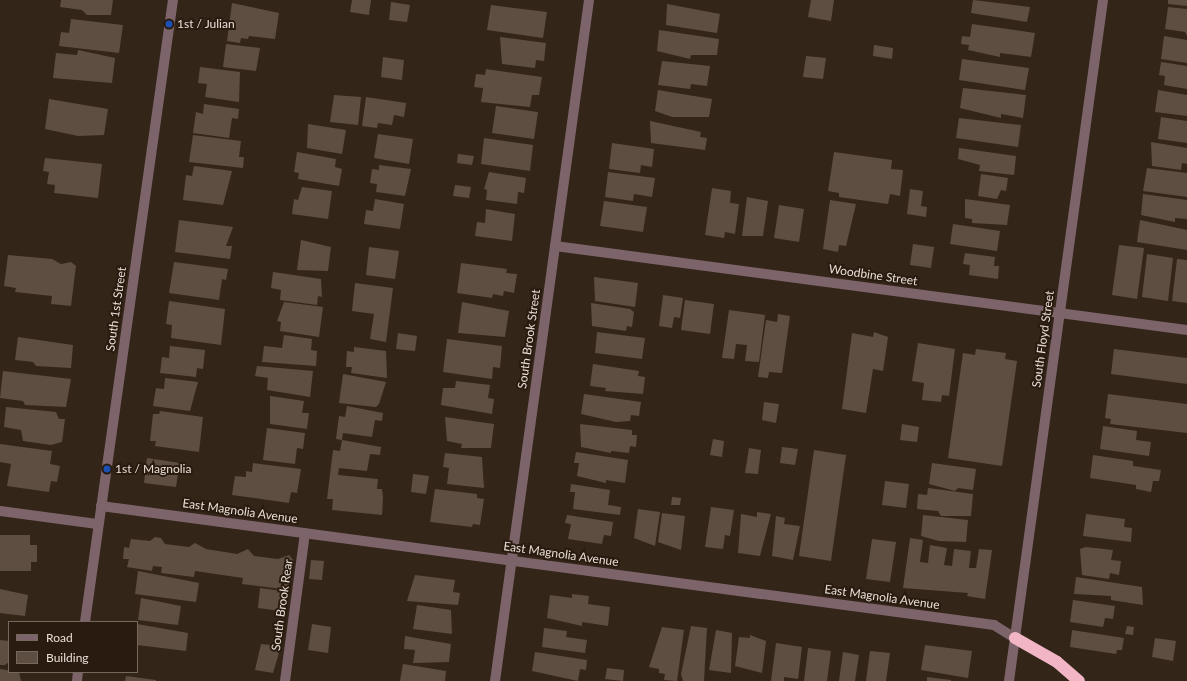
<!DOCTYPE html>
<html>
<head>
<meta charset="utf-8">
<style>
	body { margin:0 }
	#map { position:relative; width:1187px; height:681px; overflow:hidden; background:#342519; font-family:Lato,sans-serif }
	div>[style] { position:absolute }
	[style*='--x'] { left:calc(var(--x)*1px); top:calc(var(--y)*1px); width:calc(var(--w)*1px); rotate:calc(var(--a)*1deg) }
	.building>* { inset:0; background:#5e4e41 }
	.minor>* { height:10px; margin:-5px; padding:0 5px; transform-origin:5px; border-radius:5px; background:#7c646a }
	.highway>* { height:12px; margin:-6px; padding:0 6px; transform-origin:6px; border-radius:6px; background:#f2b5c5 }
	.dots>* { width:11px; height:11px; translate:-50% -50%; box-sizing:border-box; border:2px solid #291b0f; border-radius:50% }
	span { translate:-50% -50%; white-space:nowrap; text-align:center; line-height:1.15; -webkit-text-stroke:4px #291b0f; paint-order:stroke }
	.poi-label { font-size:12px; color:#e8ded6 }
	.left { translate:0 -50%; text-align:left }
	.street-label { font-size:12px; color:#e8ded6 }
	.legend { position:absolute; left:8px; top:621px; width:130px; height:52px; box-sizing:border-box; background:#291b0f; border:1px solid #75695f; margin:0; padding:5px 7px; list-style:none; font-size:12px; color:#e8ded6 }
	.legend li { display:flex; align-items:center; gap:8px; height:20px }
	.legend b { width:20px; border:1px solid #75695f }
</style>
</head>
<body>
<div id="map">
	<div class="building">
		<i style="clip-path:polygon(61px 0,113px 0,111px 15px,87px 15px,82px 10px,60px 7px)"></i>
		<i style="clip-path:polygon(352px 0,371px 0,369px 15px,350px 12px)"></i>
		<i style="clip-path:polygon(811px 0,834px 0,831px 21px,808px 17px)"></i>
		<i style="clip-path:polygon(973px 0,1030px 7px,1027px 22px,971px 13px)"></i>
		<i style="clip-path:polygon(1168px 0,1187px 0,1187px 6px,1168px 4px)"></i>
		<i style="clip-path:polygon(391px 2px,410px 5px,407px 22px,389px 20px)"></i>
		<i style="clip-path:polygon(232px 3px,279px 13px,275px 39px,249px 36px,248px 39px,241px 38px,240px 43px,227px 41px)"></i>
		<i style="clip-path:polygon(667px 4px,720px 14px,717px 33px,666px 25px)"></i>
		<i style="clip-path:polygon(491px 5px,547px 12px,543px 38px,487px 30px)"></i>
		<i style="clip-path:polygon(1168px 7px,1187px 9px,1187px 36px,1185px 32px,1165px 29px)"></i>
		<i style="clip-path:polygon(71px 19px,123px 25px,119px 53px,59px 46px,61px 32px,69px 33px)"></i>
		<i style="clip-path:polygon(972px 24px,1035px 33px,1031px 57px,1000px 53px,1000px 57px,968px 50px,969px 45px,961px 44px,962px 36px,970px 37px)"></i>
		<i style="clip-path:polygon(659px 30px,719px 39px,717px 55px,691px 55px,690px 59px,657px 51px)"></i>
		<i style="clip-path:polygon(1164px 36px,1187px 40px,1187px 63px,1161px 59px)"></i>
		<i style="clip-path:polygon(500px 37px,546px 43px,544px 61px,536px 60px,535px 68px,502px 64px)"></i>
		<i style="clip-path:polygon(226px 44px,260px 48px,256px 71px,223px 67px)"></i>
		<i style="clip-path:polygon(874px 45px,893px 48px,892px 59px,873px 56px)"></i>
		<i style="clip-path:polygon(78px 50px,115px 58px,112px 83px,53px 78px,56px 53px,77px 55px)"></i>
		<i style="clip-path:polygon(806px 56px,826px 58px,823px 79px,803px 77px)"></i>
		<i style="clip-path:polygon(383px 57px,404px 60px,402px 80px,381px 77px)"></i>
		<i style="clip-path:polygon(962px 59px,1029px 68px,1025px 90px,959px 80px)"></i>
		<i style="clip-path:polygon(662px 61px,710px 66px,707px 86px,691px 84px,690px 89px,658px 85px)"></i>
		<i style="clip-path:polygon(1161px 62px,1187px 66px,1187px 89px,1164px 85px,1165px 76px,1159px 75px)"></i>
		<i style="clip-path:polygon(200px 67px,240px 72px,239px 102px,205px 97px,207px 84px,198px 83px)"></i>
		<i style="clip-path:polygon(486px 69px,542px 77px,539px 95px,532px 95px,530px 107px,481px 102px,483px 88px,474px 87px,475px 81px,476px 74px,485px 75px)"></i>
		<i style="clip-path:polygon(963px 88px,1026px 95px,1023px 118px,1001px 114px,1001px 118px,960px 108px)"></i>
		<i style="clip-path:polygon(658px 90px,712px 99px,709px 117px,672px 117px,655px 111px)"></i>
		<i style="clip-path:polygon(1158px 90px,1187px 95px,1187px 116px,1155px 112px)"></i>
		<i style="clip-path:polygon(334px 95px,361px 97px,358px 125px,330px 122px)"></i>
		<i style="clip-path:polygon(366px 97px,406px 103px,404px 117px,394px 115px,392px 125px,378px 123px,377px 128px,362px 126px)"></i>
		<i style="clip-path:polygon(49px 99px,108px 109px,104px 135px,78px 136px,45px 129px)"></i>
		<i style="clip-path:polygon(204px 104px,239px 109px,238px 119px,232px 118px,229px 138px,193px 133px,196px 112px,203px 114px)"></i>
		<i style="clip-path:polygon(496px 106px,538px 112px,534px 139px,492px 133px)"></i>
		<i style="clip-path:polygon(1161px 117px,1187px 121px,1187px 143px,1158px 139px)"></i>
		<i style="clip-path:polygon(959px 118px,1021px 125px,1018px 147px,956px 138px)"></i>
		<i style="clip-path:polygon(650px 121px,701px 132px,700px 137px,707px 138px,705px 150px,651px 143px)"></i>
		<i style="clip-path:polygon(308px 124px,346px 130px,342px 154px,307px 148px)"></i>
		<i style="clip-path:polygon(378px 134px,413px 139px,409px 164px,374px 158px)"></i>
		<i style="clip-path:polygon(193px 135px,241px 141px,239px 157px,244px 157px,243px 168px,189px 162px)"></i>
		<i style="clip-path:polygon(484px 138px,533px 145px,530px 171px,481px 164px)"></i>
		<i style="clip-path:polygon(1151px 142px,1187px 148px,1187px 164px,1182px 163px,1181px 170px,1152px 166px)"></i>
		<i style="clip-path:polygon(612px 143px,654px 149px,652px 167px,641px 165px,640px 173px,609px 169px)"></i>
		<i style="clip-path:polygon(959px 148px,1016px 156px,1014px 175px,979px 171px,980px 165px,958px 159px)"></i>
		<i style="clip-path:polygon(297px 152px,336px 159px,335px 167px,342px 169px,339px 186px,298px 179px,299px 173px,294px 172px)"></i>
		<i style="clip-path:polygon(834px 152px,892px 160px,891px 169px,903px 170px,900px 196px,890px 194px,888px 204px,839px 197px,839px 193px,828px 191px)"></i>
		<i style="clip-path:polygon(458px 154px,474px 156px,472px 165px,457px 163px)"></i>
		<i style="clip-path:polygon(45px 158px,102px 164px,98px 198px,54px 193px,55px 185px,47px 184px,49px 172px,43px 171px)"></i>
		<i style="clip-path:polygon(379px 165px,411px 169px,405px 196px,376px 192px,377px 184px,370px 183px,372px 169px,379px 170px)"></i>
		<i style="clip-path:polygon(194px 166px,232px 171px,223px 205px,183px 200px,186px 175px,192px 176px)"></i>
		<i style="clip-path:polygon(1147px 168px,1187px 173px,1187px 197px,1143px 191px)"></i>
		<i style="clip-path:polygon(489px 172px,526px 178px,524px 193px,518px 192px,517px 204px,486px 200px,487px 190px,484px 189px)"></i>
		<i style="clip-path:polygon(608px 172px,655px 178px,652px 197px,634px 194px,633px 201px,605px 197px)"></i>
		<i style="clip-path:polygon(981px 174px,1008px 178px,1006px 191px,1001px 190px,997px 199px,978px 196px)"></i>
		<i style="clip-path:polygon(455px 185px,471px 187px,469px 198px,453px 196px)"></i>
		<i style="clip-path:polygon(302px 187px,332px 191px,328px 219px,292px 214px,294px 199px,298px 200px)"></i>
		<i style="clip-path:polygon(712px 188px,731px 191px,730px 203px,739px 204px,735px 234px,725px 232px,724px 238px,705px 235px)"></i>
		<i style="clip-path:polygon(910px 189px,923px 191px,921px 206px,927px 207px,926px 217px,907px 214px)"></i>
		<i style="clip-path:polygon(1143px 194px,1187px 200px,1187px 219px,1175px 218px,1175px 222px,1141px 215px)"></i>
		<i style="clip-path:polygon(747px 197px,768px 201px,763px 236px,742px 236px)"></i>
		<i style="clip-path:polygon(375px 199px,404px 204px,400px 229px,364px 224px,366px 210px,373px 211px)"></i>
		<i style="clip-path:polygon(965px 199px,1010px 205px,1007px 225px,972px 223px,972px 219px,965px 218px)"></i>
		<i style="clip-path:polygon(830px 200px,856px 204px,846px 246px,839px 245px,838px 252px,823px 249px)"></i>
		<i style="clip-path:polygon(604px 201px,647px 207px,643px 232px,600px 226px)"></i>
		<i style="clip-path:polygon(779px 205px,804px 209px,799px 242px,774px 238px)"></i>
		<i style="clip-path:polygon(486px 209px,515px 214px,512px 241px,475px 236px,477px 222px,485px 223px)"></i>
		<i style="clip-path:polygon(179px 220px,233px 227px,226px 246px,232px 246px,230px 259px,175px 252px)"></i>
		<i style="clip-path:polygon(1140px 220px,1187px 230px,1187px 250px,1137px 242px)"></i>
		<i style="clip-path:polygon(953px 224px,1000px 231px,997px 251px,950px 244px)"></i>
		<i style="clip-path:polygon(301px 240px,331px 247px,328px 271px,297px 270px)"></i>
		<i style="clip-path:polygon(913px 244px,934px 247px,931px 268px,910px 265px)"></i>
		<i style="clip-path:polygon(1119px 245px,1144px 248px,1137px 299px,1112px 295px)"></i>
		<i style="clip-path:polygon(369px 247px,399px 251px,395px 279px,366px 275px)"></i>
		<i style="clip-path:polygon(965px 253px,995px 257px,994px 266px,999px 266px,998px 279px,969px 275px,970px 265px,963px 264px)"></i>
		<i style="clip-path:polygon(1147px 254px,1173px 258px,1168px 301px,1142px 297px)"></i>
		<i style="clip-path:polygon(8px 255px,52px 259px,61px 264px,71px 262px,76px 266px,71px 306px,51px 304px,52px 296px,15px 292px,16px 288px,4px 286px)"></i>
		<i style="clip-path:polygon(1177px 259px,1187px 260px,1187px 303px,1172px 301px)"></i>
		<i style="clip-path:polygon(174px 262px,228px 269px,226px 280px,222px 279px,219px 300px,169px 293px)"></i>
		<i style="clip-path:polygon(461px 263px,507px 269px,506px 273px,517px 274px,514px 293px,504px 291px,503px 296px,493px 294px,492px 298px,457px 293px)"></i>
		<i style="clip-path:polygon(273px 272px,321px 279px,322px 297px,318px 296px,317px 305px,280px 300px,281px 290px,271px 288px)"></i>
		<i style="clip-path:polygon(594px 277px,638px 283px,635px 307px,595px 301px)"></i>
		<i style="clip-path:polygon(355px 283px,393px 288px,386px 342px,370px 339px,374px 314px,352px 311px)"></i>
		<i style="clip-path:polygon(663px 295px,683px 298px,680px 318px,674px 317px,672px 328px,659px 326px)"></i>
		<i style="clip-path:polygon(685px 300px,714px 304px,710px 334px,681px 330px)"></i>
		<i style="clip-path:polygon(169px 301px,225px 309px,221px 345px,171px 338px,172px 325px,166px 324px)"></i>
		<i style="clip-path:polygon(284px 302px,323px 307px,319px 337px,280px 331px,281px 322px,277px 321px)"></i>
		<i style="clip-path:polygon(462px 302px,509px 311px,505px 337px,458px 333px)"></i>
		<i style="clip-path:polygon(591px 303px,630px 309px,634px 312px,632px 327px,627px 326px,626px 331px,592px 326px)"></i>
		<i style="clip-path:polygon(729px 310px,765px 315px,759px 362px,745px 361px,747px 345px,736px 344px,734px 359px,722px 358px)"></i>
		<i style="clip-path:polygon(778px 314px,790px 316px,782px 373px,769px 372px,768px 378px,758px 377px,766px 320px,777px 322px)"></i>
		<i style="clip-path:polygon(597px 332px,645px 338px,642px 359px,595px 353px)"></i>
		<i style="clip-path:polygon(874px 332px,888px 337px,883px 371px,873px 369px,866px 413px,842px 409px,852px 333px,873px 337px)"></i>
		<i style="clip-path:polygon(398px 333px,417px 336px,415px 351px,396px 349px)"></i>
		<i style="clip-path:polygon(284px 335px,312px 339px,311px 350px,317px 351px,316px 366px,262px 362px,264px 346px,282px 348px)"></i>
		<i style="clip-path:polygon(18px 337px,73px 345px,71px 368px,36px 366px,33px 362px,15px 360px)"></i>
		<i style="clip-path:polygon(447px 339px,502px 346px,500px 368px,493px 367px,492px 379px,443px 372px)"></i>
		<i style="clip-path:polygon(918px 343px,955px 349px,949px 396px,942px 395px,941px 402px,922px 400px,924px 383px,912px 381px)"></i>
		<i style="clip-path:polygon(170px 346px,205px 350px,203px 369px,197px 368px,196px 377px,160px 373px,162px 357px,169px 358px)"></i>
		<i style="clip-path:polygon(354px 347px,386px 351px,387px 378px,351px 373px,352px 367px,346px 367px,347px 351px,354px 352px)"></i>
		<i style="clip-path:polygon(976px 349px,1006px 353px,1005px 359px,1017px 361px,1002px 466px,948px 458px,963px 353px,975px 355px)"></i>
		<i style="clip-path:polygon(1114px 349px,1187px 358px,1187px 384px,1111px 374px)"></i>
		<i style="clip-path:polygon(593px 364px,639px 371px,638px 376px,645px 377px,643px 394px,605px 391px,606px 388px,590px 386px)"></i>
		<i style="clip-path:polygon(257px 366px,313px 371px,310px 397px,267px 390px,268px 378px,255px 376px)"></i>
		<i style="clip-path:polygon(3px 371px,71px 379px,66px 407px,25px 405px,23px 401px,0 398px)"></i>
		<i style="clip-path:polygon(343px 374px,386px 382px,379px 404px,376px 407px,339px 403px)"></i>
		<i style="clip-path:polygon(165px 378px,198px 382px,190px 411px,153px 406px,156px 388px,164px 389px)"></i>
		<i style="clip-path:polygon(456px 381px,490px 385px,488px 398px,494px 399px,492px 414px,441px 405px,443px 388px,455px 388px)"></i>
		<i style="clip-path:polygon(584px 394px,641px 402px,639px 416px,631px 415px,630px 421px,616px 422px,581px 414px)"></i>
		<i style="clip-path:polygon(1108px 394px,1187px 404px,1187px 433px,1110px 424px,1111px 419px,1105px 418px)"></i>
		<i style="clip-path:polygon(270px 396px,304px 401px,302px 413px,309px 413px,307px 429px,270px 424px)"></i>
		<i style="clip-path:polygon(764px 402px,779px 404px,776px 423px,762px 420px)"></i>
		<i style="clip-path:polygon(347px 406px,383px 413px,382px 421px,375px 420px,372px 437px,343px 433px,342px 440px,381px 447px,380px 455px,370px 454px,367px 471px,339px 468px,338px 475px,378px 479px,377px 489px,382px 489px,383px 498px,382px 515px,332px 510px,333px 499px,327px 499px,333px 450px,340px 451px,342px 440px,336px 439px,339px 416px,345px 417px)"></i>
		<i style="clip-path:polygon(6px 407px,56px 412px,59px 419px,65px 419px,62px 442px,51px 445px,23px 441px,21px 430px,4px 427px)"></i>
		<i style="clip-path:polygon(160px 411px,203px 417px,199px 452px,155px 446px,156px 441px,150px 441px,153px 414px,159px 414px)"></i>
		<i style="clip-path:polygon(445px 417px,494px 424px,491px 448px,461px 448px,462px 444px,447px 441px)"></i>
		<i style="clip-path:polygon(580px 424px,632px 430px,632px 435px,637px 435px,636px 447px,630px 446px,629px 453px,611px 451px,611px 453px,581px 447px)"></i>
		<i style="clip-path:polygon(902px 424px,919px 427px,917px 442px,900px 440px)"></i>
		<i style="clip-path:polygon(1103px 426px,1137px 431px,1136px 440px,1151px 442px,1149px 456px,1100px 449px)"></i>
		<i style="clip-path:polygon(267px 428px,305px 433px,303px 449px,297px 448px,295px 464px,263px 460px)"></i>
		<i style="clip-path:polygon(713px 439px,724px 441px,722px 457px,710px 455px)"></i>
		<i style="clip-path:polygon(0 444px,52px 451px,50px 464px,60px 466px,57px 482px,51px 481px,49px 492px,7px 486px,11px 464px,0 462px)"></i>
		<i style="clip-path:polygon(782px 447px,798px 449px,795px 465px,780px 463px)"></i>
		<i style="clip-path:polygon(749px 448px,761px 450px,758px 474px,745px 473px)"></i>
		<i style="clip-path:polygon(814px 450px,846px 455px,831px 561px,799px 556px)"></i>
		<i style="clip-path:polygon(576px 452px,628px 460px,625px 483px,606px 480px,606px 483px,577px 476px,579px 463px,574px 463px)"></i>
		<i style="clip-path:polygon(445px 453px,482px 457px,484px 488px,447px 484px,449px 468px,443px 467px)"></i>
		<i style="clip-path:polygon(1093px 455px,1133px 461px,1133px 466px,1161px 470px,1159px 481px,1153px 481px,1151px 492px,1136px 489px,1136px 485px,1090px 478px)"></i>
		<i style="clip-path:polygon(147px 458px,187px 464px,185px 475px,178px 474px,176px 487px,144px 483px)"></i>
		<i style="clip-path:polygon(253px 463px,301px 469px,297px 493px,291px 492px,289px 503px,232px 495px,235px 476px,246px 477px,246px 471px,252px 472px)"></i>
		<i style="clip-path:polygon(932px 463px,976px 469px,973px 490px,958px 488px,955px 491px,929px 484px)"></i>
		<i style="clip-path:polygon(413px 474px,429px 476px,426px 494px,411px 492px)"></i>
		<i style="clip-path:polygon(885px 481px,909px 484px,906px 508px,882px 505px)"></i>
		<i style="clip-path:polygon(571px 484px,610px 490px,608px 505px,621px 507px,620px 515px,573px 509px,575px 492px,570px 492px)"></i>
		<i style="clip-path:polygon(928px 488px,973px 494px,971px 516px,941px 516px,938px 511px,917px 509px,918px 494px,927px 495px)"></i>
		<i style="clip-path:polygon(435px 489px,477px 494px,477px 498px,484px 499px,480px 525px,473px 524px,472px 527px,430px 522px)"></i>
		<i style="clip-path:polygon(672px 497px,681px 498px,680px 505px,671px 505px)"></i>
		<i style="clip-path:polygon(711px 507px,734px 510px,730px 536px,725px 535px,723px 549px,705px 547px)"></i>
		<i style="clip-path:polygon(638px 509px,660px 512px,655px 546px,634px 538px)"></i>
		<i style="clip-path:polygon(757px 512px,771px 514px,760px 556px,738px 553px,741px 514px,757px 517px)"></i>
		<i style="clip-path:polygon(662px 513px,685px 516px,681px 550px,658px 542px)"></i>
		<i style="clip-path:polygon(1086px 514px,1125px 519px,1124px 527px,1132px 528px,1131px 542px,1083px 536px)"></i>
		<i style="clip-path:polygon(567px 515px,613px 522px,611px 536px,604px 535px,602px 544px,568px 539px,571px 524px,565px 523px)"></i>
		<i style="clip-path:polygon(923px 515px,968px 520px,966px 542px,939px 541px,921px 536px)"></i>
		<i style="clip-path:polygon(776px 516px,785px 518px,784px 524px,800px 526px,793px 560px,772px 556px)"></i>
		<i style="clip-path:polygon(0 535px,30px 535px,30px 545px,37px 545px,37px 562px,31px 562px,31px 571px,0 571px)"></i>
		<i style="clip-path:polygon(155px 537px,161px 538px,165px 544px,189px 547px,195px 543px,206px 549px,237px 554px,248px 549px,254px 556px,278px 559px,289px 555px,294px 561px,290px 590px,242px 584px,243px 578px,195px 571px,194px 577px,161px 573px,162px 567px,153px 566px,152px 571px,127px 567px,129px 559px,123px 559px,124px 547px,129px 548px,131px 539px,150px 541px)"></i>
		<i style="clip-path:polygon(910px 538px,923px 540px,920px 562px,928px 563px,930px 545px,947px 548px,944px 565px,952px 566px,954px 549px,971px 551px,969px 568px,976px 568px,979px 549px,992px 550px,985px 599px,967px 596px,968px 593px,903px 588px)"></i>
		<i style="clip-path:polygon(872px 539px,896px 542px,890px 582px,866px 579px)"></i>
		<i style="clip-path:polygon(1086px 547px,1113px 550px,1111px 560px,1121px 561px,1119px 575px,1110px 573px,1109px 579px,1082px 575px,1080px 549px)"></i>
		<i style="clip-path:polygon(311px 560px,324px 561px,322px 580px,309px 579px)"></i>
		<i style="clip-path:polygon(138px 571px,199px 583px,196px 602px,135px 594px)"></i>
		<i style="clip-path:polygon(415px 575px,455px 580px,453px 592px,460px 593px,458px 605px,407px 601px)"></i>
		<i style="clip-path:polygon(1076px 577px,1142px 587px,1143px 605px,1111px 600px,1111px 596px,1074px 594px)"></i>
		<i style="clip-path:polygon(260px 588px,282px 591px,280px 611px,258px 608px)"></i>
		<i style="clip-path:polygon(0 589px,28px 595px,25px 616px,0 613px)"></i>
		<i style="clip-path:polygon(572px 594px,589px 596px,588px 604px,610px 607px,608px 626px,582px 622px,582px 626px,547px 618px,550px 595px,572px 598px)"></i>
		<i style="clip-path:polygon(141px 598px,181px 606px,178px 625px,138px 620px)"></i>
		<i style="clip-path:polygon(1073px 600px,1115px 606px,1113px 619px,1105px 618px,1103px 627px,1070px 622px)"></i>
		<i style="clip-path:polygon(417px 605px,451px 610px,452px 634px,413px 629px)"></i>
		<i style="clip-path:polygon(137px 624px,188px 633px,186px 651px,137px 645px)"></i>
		<i style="clip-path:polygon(312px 624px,331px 627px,328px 653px,308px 650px)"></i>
		<i style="clip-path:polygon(691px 626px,707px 628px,704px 681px,683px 681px,681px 674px)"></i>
		<i style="clip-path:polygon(1127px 626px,1134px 627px,1133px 635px,1125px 634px)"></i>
		<i style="clip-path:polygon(662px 627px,684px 630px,677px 681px,664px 680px,665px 674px,659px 673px,659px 669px,649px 667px)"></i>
		<i style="clip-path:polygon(544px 628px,567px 631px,566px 637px,587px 640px,585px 653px,542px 647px)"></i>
		<i style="clip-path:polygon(716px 630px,732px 633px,731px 673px,709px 670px)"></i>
		<i style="clip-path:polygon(1072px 630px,1124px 638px,1122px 650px,1117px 650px,1116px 654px,1070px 647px)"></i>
		<i style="clip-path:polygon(750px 635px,766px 641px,762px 673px,735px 666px,739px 637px,750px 638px)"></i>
		<i style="clip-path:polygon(405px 636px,451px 644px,449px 662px,413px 663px,415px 650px,404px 649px)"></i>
		<i style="clip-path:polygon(1155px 638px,1176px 641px,1173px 661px,1152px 657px)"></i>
		<i style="clip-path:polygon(0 640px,9px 641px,9px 662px,5px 665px,0 665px)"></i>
		<i style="clip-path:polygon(776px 643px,802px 647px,798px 679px,784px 677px,784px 681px,771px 681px)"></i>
		<i style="clip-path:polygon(261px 644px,281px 646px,273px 673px,255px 670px)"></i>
		<i style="clip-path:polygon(925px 645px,972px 651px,968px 678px,921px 670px)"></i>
		<i style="clip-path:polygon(808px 648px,831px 651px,827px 681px,804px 681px)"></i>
		<i style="clip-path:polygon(870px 651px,890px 653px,886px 681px,866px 681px)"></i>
		<i style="clip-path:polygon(535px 652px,587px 660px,586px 670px,580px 669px,578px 681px,532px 671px)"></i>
		<i style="clip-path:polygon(843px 652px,859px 655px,855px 681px,839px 681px)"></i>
		<i style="clip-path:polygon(403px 664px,446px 671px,445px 681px,400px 681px)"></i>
		<i style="clip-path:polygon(607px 668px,624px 670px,623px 681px,605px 679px)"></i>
		<i style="clip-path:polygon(0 669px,19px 672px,21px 681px,0 681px)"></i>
		<i style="clip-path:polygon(126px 676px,156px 680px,156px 681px,125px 681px)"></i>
		<i style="clip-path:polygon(927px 677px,951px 680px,951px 681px,927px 681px)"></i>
	</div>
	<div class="minor">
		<i style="--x:555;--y:246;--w:638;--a:7.57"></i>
		<i style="--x:101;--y:506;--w:901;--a:7.59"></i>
		<i style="--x:994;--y:625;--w:25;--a:32"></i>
		<i style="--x:0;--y:511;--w:98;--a:7.6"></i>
		<i style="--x:85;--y:622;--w:628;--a:-81.95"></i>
		<i style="--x:77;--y:681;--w:9;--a:-84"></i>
		<i style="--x:285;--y:681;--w:149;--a:-82.3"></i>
		<i style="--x:495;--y:681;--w:687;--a:-82.14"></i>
		<i style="--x:1009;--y:681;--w:687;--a:-82.14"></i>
	</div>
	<div class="highway">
		<i style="--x:1015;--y:638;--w:48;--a:29.7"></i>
		<i style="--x:1057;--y:662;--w:29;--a:41"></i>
	</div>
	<div class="dots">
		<i style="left:169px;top:24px;background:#1a4fb4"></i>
		<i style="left:107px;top:469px;background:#1a4fb4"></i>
	</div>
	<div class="poi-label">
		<span class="left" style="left:177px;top:24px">1st / Julian</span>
		<span class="left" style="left:115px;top:469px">1st / Magnolia</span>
	</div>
	<div class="street-label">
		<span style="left:873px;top:275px;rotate:8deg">Woodbine Street</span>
		<span style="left:116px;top:309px;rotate:-82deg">South 1st Street</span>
		<span style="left:529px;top:339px;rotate:-82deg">South Brook Street</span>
		<span style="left:1043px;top:339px;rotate:-82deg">South Floyd Street</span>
		<span style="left:240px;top:511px;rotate:8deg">East Magnolia Avenue</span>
		<span style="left:561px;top:554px;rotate:8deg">East Magnolia Avenue</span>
		<span style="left:882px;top:597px;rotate:8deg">East Magnolia Avenue</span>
		<span style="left:282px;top:605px;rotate:-82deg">South Brook Rear</span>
	</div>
	<ul class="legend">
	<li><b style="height:5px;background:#7c646a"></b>Road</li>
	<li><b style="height:11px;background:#5e4e41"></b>Building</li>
	</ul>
</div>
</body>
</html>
